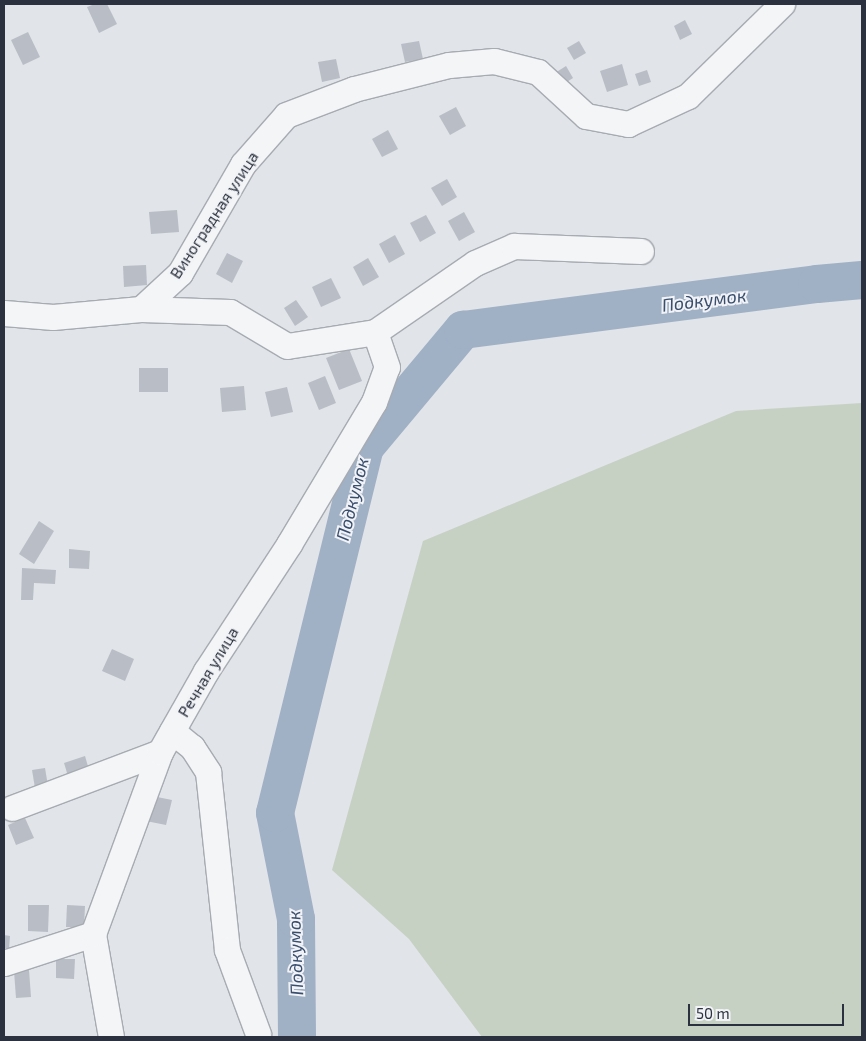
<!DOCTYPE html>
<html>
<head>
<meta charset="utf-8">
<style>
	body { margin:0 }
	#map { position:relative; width:866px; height:1041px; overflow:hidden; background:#e1e4e8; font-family:"Exo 2",sans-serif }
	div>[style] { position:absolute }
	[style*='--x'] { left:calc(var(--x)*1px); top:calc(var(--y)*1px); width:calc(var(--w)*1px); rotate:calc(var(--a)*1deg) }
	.green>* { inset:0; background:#c6d1c3 }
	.river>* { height:38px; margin:-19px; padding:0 19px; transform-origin:19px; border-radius:19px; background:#a0b0c5 }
	.building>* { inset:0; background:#b9bdc5 }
	.roads { filter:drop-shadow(1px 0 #a7abb2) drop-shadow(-1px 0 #a7abb2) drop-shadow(0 1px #a7abb2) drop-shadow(0 -1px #a7abb2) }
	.minor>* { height:25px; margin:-12.5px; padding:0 12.5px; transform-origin:12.5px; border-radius:12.5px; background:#f4f5f7 }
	span { translate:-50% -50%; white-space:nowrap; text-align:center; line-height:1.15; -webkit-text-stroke:4px #f1f3f6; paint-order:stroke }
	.street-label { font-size:16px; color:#2b313e }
	.water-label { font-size:18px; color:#394e6e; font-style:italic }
	.frame { position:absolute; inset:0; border:5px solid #2b313e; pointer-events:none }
	.scale { position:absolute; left:688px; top:1004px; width:156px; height:22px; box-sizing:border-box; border:2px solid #2b313e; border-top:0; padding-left:6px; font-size:15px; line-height:18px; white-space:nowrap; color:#2b313e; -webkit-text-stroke:4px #f1f3f6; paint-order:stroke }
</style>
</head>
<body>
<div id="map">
	<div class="green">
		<i style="clip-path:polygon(862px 403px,862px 1037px,482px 1037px,409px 939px,332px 870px,423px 541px,736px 411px)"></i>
	</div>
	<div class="river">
		<i style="--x:297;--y:1037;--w:118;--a:-90.5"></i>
		<i style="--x:296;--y:919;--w:108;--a:-101.2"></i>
		<i style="--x:275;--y:813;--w:377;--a:-76.2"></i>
		<i style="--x:365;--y:447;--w:153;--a:-50.1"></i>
		<i style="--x:463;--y:330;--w:357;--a:-7.4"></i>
		<i style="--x:817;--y:284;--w:45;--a:-5.1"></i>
	</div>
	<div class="building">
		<i style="clip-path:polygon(95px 4px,107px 4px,117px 24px,99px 33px,87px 7px)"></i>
		<i style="clip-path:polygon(685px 20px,692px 34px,680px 40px,674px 26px)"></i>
		<i style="clip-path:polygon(28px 32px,40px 57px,23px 65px,11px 40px)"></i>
		<i style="clip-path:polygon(419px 41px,423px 59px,405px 62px,401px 44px)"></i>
		<i style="clip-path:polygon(579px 41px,586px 53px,574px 60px,567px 48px)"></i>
		<i style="clip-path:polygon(336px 59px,340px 78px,322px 82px,318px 62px)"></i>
		<i style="clip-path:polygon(622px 64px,628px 85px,607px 92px,600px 71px)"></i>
		<i style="clip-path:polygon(566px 66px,573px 78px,562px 85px,555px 73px)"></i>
		<i style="clip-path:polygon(647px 70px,651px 82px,639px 86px,635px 74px)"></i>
		<i style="clip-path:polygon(456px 107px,466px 126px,450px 135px,439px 116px)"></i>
		<i style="clip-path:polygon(388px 130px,398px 149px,382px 157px,372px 139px)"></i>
		<i style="clip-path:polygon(447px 179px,457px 197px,442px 206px,431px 188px)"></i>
		<i style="clip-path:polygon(177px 210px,179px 232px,151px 234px,149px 212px)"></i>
		<i style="clip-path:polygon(464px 212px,475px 232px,459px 241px,448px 221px)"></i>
		<i style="clip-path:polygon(426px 215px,436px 233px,420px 242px,410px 223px)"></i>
		<i style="clip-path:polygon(395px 235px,405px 254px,389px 263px,379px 244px)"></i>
		<i style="clip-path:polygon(227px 253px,243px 261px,232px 283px,216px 274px)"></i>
		<i style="clip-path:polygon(368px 258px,379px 277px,363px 286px,353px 267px)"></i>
		<i style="clip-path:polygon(146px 265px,147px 285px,124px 287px,123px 266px)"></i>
		<i style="clip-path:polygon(331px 278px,341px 298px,321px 307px,312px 287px)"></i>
		<i style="clip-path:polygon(296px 300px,308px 317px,295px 326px,284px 308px)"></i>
		<i style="clip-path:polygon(349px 349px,362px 381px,339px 390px,326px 358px)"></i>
		<i style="clip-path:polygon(139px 368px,168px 368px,168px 392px,139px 392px)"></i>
		<i style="clip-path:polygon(325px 376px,336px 403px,319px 410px,308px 383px)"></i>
		<i style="clip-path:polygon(244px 386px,246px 410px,222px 412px,220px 388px)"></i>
		<i style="clip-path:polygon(287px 387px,293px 412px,271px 417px,265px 392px)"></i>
		<i style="clip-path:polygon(39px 521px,54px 531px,34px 564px,19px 554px)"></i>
		<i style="clip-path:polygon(69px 549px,90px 551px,89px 569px,69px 568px)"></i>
		<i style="clip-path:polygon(22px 568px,56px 570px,55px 584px,34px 583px,33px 600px,21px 600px)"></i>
		<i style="clip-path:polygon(112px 649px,134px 659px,125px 681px,102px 671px)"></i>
		<i style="clip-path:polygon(85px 756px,89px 770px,68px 776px,64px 763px)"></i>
		<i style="clip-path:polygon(45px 768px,48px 786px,35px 788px,32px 770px)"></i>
		<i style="clip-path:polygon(152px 796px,172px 800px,166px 825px,146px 821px)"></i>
		<i style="clip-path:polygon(25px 818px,34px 838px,16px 845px,8px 825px)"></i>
		<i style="clip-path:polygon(28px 905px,49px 905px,48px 932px,28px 931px)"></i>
		<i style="clip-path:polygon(67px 905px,85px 906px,84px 927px,66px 927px)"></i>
		<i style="clip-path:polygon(4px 935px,10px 936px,9px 949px,4px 948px)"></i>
		<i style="clip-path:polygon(56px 959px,75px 959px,74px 979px,56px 978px)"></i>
		<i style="clip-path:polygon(29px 970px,31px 997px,16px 998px,14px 971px)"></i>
	</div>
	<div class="roads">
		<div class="minor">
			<i style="--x:141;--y:309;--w:53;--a:-42.7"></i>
			<i style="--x:180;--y:273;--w:126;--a:-60"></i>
			<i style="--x:243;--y:164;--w:65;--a:-48.7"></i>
			<i style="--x:286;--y:115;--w:73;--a:-20.9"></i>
			<i style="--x:354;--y:89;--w:98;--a:-14.2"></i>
			<i style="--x:449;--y:65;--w:45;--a:-5.1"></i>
			<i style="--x:494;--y:61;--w:45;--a:14"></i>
			<i style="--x:538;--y:72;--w:65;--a:42.5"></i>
			<i style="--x:586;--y:116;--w:43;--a:10.8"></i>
			<i style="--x:628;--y:124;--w:66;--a:-25"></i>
			<i style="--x:688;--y:96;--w:132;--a:-44.4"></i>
			<i style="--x:4;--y:313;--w:49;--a:4.7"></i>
			<i style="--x:53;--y:317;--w:88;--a:-5.2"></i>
			<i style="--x:141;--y:309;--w:89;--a:1.9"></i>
			<i style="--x:230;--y:312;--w:66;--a:30.8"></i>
			<i style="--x:287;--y:346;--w:89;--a:-9"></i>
			<i style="--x:375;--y:332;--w:121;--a:-34.6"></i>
			<i style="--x:475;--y:263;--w:43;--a:-23.6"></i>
			<i style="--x:514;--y:246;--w:127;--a:2.3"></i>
			<i style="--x:172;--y:731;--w:26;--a:39"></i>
			<i style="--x:192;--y:747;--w:30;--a:57"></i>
			<i style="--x:208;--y:772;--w:179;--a:83.9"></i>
			<i style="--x:227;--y:950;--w:90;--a:69.7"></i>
			<i style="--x:12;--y:808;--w:158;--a:-20.7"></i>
			<i style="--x:4;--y:963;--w:94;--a:-18"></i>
			<i style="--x:111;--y:1037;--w:105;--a:-99.9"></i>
			<i style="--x:93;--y:934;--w:194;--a:-69.8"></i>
			<i style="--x:160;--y:752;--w:93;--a:-60.4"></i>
			<i style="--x:206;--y:671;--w:152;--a:-56.8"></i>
			<i style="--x:289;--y:544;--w:165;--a:-59.1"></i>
			<i style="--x:374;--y:402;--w:37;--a:-70"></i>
			<i style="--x:387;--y:367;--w:37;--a:-109"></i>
		</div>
	</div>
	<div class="street-label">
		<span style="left:214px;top:215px;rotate:-57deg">Виноградная улица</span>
		<span style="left:208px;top:672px;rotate:-59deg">Речная улица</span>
	</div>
	<div class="water-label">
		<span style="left:704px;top:300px;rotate:-7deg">Подкумок</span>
		<span style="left:352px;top:499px;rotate:-76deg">Подкумок</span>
		<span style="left:295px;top:953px;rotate:-92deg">Подкумок</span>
	</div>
	<div class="frame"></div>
	<div class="scale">50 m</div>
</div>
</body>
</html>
